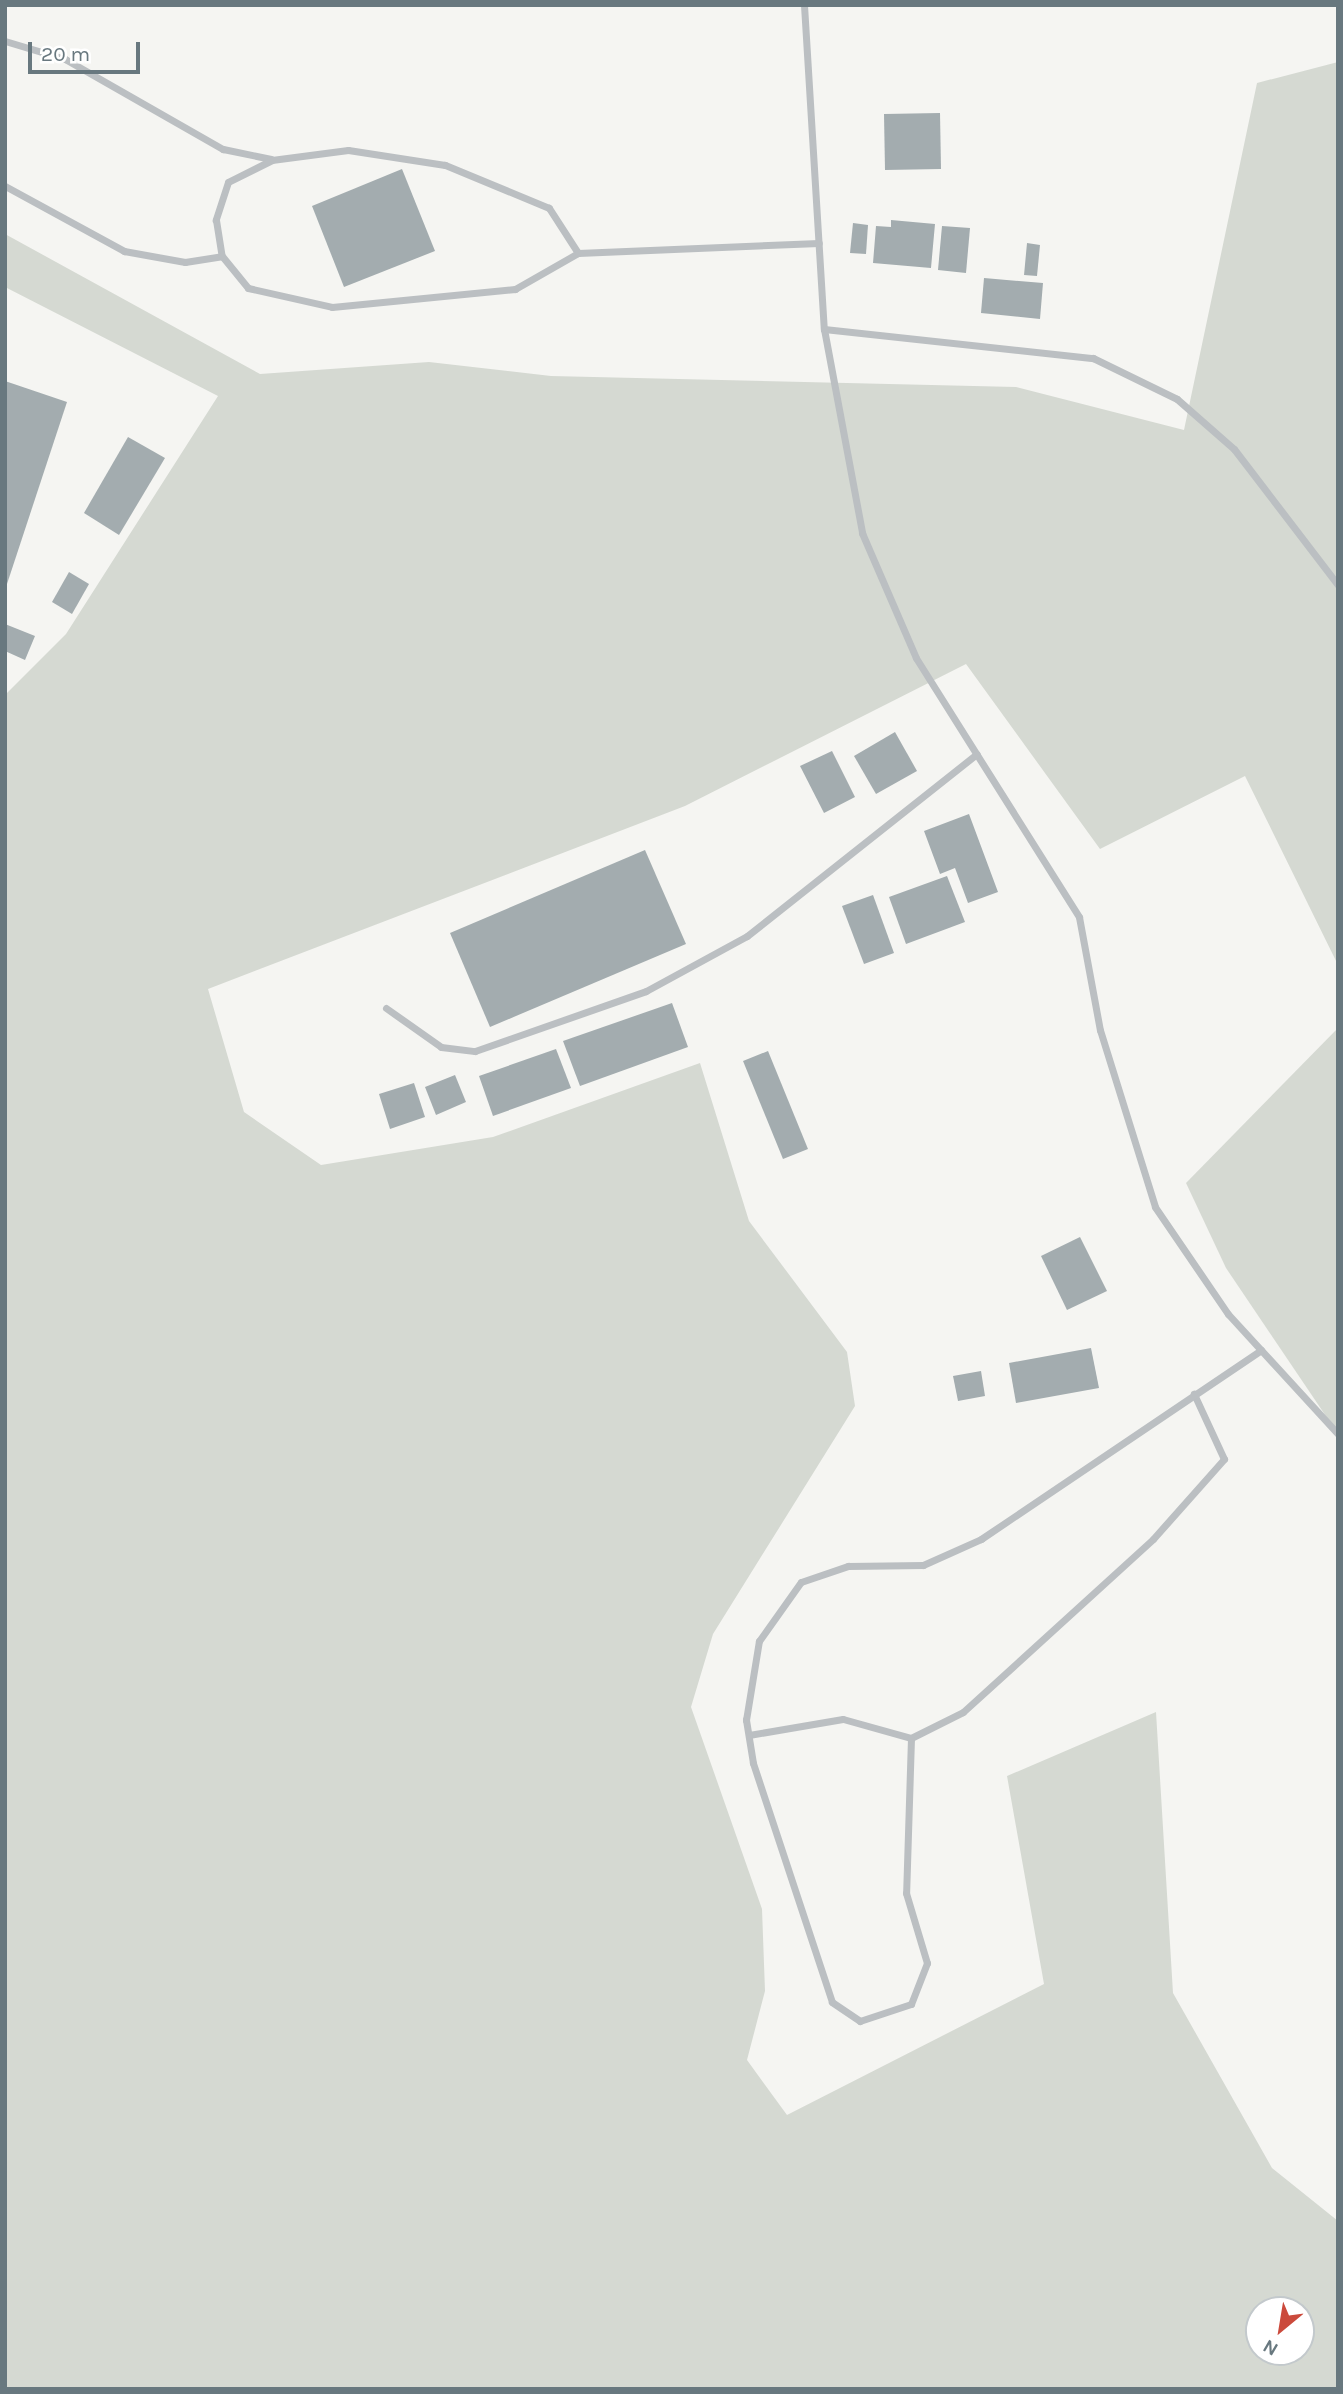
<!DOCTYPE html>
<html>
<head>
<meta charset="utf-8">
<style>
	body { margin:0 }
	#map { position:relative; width:1343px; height:2394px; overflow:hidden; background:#f5f5f2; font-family:Karla,sans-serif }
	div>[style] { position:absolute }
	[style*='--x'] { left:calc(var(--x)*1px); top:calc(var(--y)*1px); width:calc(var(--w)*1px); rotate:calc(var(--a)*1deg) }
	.green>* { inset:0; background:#d5d9d2 }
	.building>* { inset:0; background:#a3acaf }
	.street>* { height:7px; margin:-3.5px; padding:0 3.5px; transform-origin:3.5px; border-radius:3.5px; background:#bbbfc2 }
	span { translate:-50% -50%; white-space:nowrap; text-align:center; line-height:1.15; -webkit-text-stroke:7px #fff; paint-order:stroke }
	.frame { position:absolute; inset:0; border:7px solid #68787f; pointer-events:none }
	.north { position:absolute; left:1245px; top:2296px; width:70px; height:70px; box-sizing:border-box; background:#fff; border:2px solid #c3c9cc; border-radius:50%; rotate:210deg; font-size:19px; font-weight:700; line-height:28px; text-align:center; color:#68787f }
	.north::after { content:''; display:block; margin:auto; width:24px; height:32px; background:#cb4a3c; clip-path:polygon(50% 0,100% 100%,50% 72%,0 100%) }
	.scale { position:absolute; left:28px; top:42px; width:112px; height:32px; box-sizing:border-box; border:4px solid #68787f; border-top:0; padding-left:9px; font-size:21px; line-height:24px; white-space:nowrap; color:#68787f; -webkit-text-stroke:5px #fff; paint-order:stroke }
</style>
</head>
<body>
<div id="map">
	<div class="green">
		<i style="clip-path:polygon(evenodd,1338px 62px,1338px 965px,1245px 776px,1100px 849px,966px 664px,685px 806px,208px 989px,244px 1112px,321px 1165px,493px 1137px,700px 1063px,749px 1221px,847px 1352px,855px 1406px,713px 1634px,691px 1707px,762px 1909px,765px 1991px,747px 2060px,787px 2115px,1044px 1984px,1007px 1776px,1156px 1712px,1173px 1993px,1272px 2168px,1338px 2221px,1338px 2389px,5px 2389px,5px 695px,66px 634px,218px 396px,5px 287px,5px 234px,260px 374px,429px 362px,551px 376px,1016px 387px,1184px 430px,1257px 83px,1338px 62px,1259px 2310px,1301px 2310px,1301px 2352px,1259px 2352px,1259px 2310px)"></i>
		<i style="clip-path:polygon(1338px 1028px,1338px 1434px,1226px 1268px,1186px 1183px)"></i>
	</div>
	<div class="building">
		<i style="clip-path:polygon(940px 113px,941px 169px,885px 170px,884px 114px)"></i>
		<i style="clip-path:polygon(402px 169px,435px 251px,344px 287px,312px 206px)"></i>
		<i style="clip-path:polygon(891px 220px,935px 224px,931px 268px,873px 263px,876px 226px,891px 227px)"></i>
		<i style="clip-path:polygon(853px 223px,868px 225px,866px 254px,850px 253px)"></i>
		<i style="clip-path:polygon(942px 226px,970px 228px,966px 273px,938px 270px)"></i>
		<i style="clip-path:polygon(1027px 243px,1040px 245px,1037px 276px,1024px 275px)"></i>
		<i style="clip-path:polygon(984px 278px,1043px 283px,1040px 319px,981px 313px)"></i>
		<i style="clip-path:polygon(5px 381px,67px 402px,6px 587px,5px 586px)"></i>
		<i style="clip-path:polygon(128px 437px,165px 458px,119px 535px,84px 513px)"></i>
		<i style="clip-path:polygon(69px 572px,89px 584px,72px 614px,52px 602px)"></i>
		<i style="clip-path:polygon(5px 624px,35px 636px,25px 660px,5px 651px)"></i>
		<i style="clip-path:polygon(895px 732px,917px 771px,876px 794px,854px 756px)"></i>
		<i style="clip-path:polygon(832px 751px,855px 797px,824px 813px,800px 766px)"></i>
		<i style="clip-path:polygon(969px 814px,998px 892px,968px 903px,955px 868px,940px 874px,924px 831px)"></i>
		<i style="clip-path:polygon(645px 850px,686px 944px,490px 1027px,450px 933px)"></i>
		<i style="clip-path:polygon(947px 876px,965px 922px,906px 944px,889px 897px)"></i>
		<i style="clip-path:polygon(873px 895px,894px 953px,864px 964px,842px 906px)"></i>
		<i style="clip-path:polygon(672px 1003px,688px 1047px,580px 1086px,563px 1041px)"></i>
		<i style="clip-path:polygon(556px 1049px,571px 1088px,493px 1116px,479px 1076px)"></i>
		<i style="clip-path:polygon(768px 1051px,808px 1149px,783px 1159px,743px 1061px)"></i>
		<i style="clip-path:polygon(455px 1075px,466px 1102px,436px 1115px,425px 1087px)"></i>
		<i style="clip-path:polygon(414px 1083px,425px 1117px,390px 1129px,379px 1094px)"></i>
		<i style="clip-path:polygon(1080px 1237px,1107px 1291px,1067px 1310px,1041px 1256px)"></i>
		<i style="clip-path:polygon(1091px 1348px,1099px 1388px,1016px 1403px,1009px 1363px)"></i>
		<i style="clip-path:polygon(981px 1371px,985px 1396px,958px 1401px,953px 1376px)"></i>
	</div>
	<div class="street">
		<i style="--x:804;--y:5;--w:325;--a:86.5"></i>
		<i style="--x:824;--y:329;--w:208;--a:79.4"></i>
		<i style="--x:862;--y:533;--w:136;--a:66.6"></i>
		<i style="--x:916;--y:658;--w:306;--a:57.8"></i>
		<i style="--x:1079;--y:917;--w:115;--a:79.5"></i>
		<i style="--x:1100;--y:1030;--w:185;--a:72.7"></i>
		<i style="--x:1155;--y:1207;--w:130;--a:55.7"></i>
		<i style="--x:1228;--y:1314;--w:163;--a:47.5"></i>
		<i style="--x:5;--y:41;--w:63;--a:16.7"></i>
		<i style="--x:65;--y:59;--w:182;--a:29.7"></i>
		<i style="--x:223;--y:149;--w:49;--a:11.8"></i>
		<i style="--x:5;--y:186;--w:136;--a:28.6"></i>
		<i style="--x:124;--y:251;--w:62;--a:10.2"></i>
		<i style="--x:185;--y:262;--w:37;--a:-9"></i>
		<i style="--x:578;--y:253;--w:54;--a:-122.8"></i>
		<i style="--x:549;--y:208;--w:113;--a:-157.5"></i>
		<i style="--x:445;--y:165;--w:98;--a:-171.2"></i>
		<i style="--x:348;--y:150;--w:77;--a:172.5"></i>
		<i style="--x:272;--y:160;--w:49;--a:153.4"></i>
		<i style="--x:228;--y:182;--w:40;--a:108"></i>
		<i style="--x:216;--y:220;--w:36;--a:81"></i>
		<i style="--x:222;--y:256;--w:41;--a:50.9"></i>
		<i style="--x:248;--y:288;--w:86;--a:12.7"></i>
		<i style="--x:332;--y:307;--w:184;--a:-5.6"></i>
		<i style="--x:515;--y:289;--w:73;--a:-29.7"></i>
		<i style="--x:578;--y:253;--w:241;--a:-2.4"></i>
		<i style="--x:824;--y:329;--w:271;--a:6.2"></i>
		<i style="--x:1093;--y:358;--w:93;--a:26"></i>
		<i style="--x:1177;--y:399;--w:76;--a:41.3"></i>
		<i style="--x:1234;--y:449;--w:171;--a:52.6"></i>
		<i style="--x:386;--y:1008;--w:67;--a:35.3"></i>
		<i style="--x:441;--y:1047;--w:34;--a:7"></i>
		<i style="--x:475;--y:1051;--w:181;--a:-19.3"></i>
		<i style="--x:646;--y:991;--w:115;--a:-28.6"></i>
		<i style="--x:747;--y:936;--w:293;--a:-38.4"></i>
		<i style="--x:749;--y:1735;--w:95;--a:-9.7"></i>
		<i style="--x:843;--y:1719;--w:71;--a:15.6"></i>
		<i style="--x:911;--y:1738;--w:58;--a:-26.6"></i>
		<i style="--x:963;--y:1712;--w:257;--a:-42.3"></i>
		<i style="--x:1153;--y:1539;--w:107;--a:-48.4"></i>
		<i style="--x:1224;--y:1459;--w:72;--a:-114.8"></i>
		<i style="--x:911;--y:1738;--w:155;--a:91.8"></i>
		<i style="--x:906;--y:1893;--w:73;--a:73.3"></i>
		<i style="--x:927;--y:1963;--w:44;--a:111.3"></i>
		<i style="--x:911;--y:2004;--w:54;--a:161.6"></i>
		<i style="--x:860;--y:2021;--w:34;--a:-146"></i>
		<i style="--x:832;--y:2002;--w:252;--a:-108.3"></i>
		<i style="--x:753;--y:1763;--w:44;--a:-99.2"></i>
		<i style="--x:746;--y:1720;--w:80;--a:-80.7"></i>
		<i style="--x:759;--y:1641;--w:72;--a:-54.6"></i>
		<i style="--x:801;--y:1582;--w:50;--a:-18.8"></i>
		<i style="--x:848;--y:1566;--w:75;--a:-0.8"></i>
		<i style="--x:923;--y:1565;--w:64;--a:-24.1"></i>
		<i style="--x:981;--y:1539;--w:338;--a:-34"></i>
	</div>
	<div class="frame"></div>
	<div class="north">N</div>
	<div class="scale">20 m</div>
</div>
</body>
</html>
